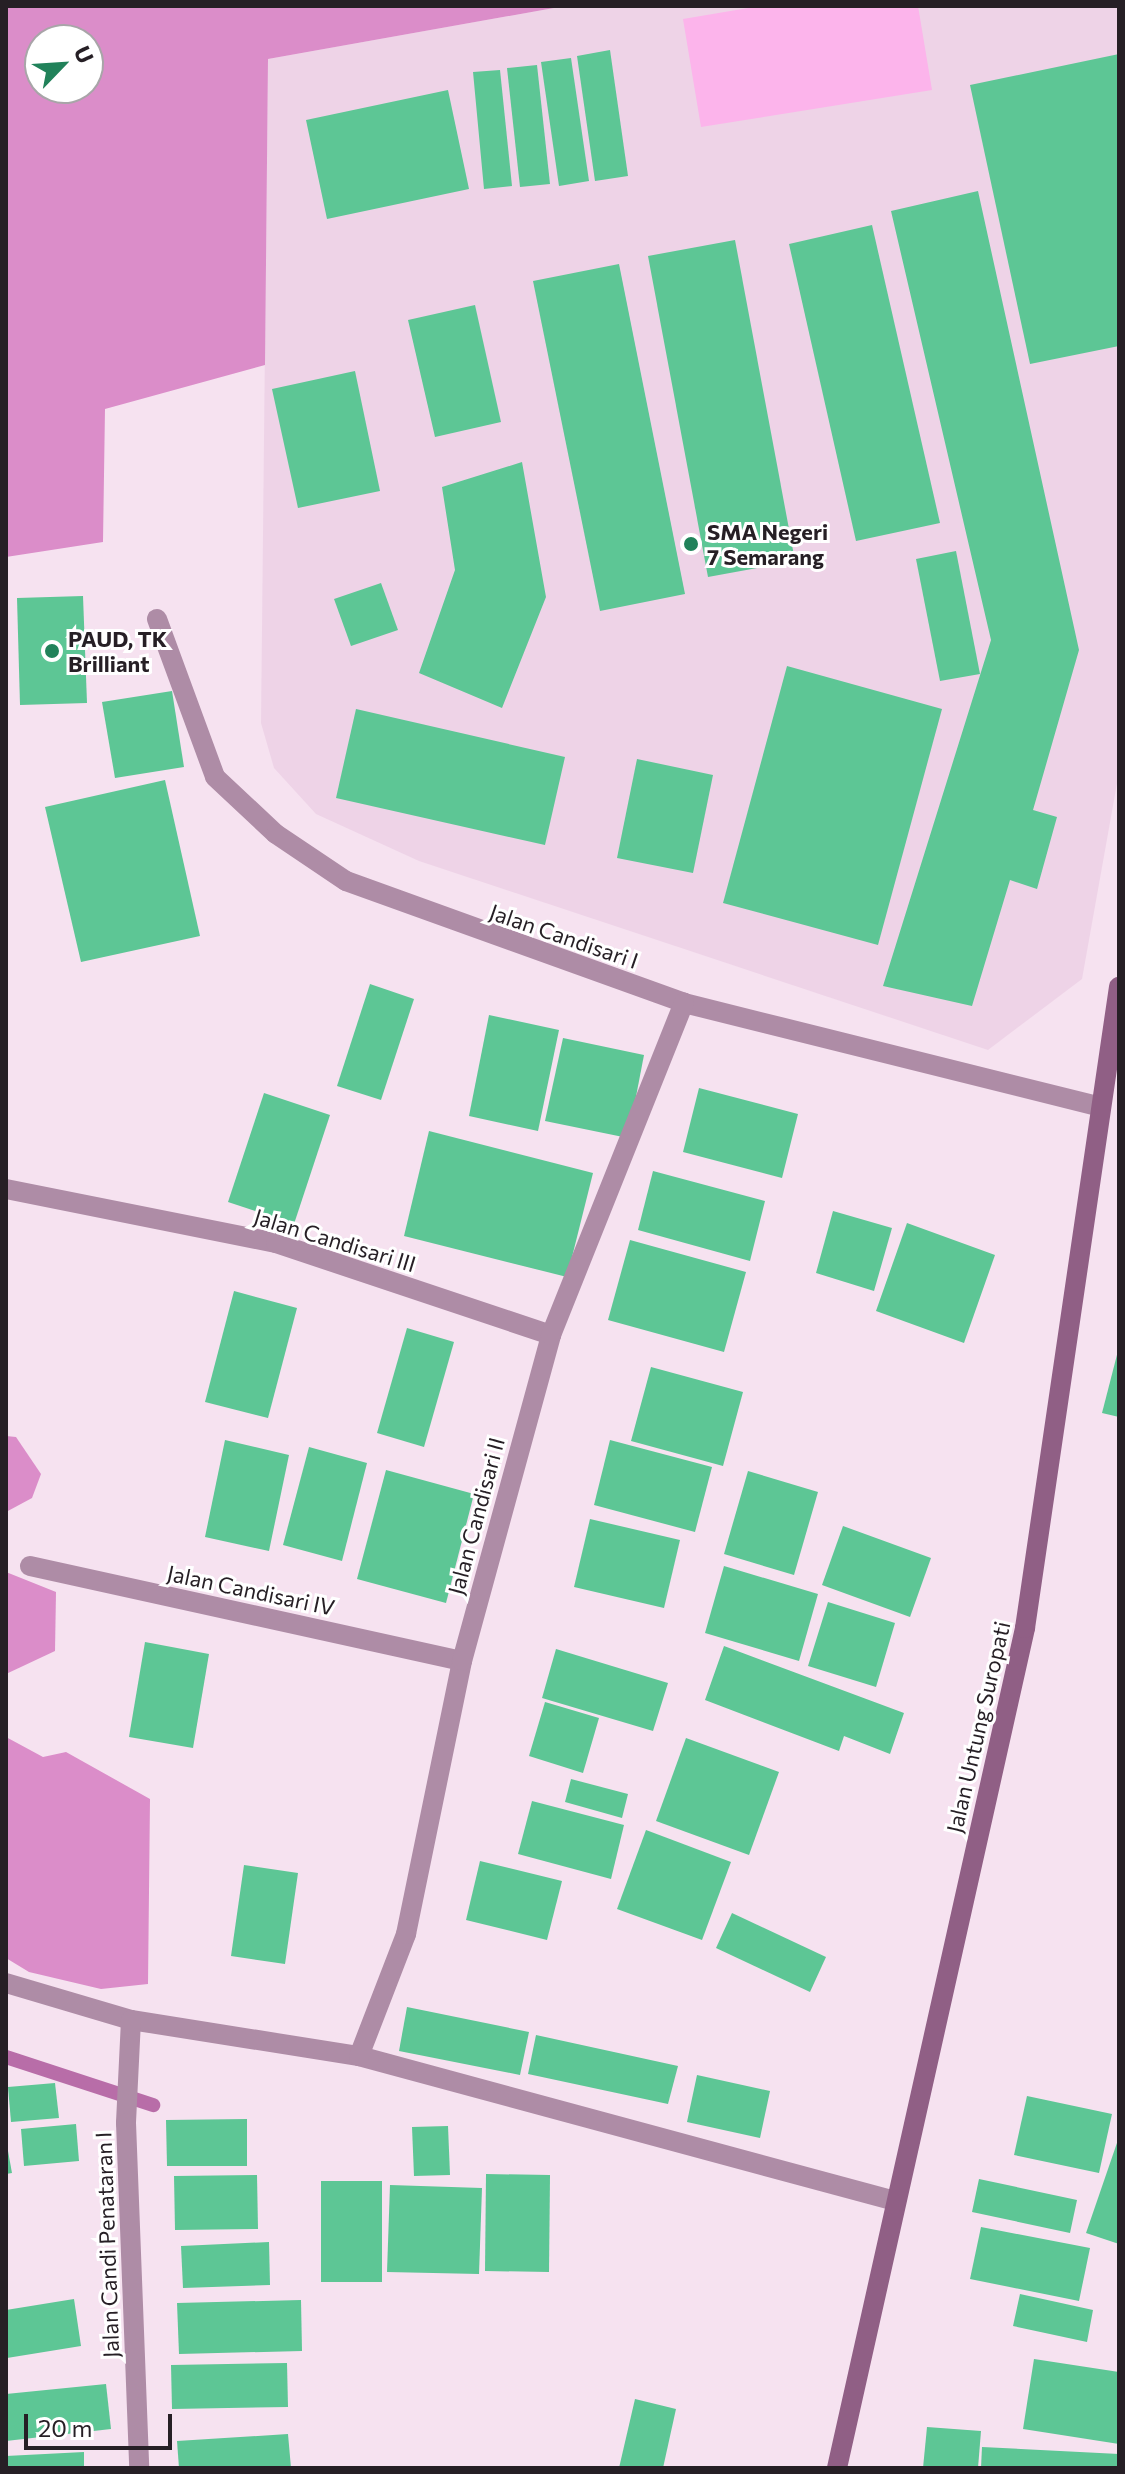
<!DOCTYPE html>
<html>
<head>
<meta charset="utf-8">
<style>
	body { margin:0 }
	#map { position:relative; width:1125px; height:2474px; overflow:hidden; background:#f6e2f0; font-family:Commissioner,sans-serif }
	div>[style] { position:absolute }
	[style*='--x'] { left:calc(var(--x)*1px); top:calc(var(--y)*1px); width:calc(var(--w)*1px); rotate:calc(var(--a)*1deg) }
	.built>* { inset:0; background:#eed3e7 }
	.green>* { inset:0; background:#fcb4eb }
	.forest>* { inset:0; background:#db8dc9 }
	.stream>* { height:14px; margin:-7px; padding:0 7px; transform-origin:7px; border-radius:7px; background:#b86da8 }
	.building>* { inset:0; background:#5dc695 }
	.street>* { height:20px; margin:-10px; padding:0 10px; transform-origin:10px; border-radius:10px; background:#ae8ca6 }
	.secondary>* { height:20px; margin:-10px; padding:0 10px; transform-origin:10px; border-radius:10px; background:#905f85 }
	.dots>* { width:22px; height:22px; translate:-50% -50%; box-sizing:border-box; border:4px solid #fff; border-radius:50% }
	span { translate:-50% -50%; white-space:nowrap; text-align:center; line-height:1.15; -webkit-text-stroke:6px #fff; paint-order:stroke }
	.poi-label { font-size:22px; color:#261f25; font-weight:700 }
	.left { translate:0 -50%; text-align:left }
	.street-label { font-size:22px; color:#261f25 }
	.frame { position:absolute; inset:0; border:8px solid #261f25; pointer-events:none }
	.north { position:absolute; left:24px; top:24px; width:80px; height:80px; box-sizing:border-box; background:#fff; border:2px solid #a8a5a8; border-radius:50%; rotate:65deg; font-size:22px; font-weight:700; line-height:32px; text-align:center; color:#261f25 }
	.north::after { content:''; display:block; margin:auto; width:28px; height:36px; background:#21825a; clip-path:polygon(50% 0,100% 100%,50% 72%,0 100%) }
	.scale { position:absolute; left:24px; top:2414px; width:148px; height:36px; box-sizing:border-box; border:4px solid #261f25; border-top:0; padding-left:10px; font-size:24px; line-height:28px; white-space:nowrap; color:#261f25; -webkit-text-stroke:6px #fff; paint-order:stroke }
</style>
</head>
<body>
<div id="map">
	<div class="built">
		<i style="clip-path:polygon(565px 6px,1119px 6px,1119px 772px,1082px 979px,988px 1050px,419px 861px,316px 814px,274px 768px,261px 723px,268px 59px)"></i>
	</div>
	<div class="green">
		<i style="clip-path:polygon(760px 6px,918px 6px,932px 90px,701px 127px,683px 19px)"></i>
	</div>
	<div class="forest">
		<i style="clip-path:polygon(evenodd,6px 6px,565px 6px,268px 59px,265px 365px,105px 409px,103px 542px,6px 557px,6px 6px,40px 40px,88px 40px,88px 88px,40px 88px,40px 40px)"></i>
		<i style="clip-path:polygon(6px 1436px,16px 1437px,41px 1474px,32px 1498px,6px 1512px)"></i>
		<i style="clip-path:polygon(6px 1572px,56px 1592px,55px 1651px,6px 1674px)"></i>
		<i style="clip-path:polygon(6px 1737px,43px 1757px,66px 1752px,150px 1799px,148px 1984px,101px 1989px,29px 1972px,6px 1958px)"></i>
	</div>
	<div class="stream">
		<i style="--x:6;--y:2057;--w:155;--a:18.1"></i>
	</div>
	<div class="building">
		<i style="clip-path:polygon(610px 50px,628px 176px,595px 181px,577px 56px)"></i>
		<i style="clip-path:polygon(1119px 54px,1119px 346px,1030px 364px,970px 85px)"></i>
		<i style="clip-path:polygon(571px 58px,589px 181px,559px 186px,541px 62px)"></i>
		<i style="clip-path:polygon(537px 65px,550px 184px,520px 187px,507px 68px)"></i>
		<i style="clip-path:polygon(500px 70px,512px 186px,484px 189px,473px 72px)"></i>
		<i style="clip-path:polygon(448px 90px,469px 189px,327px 219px,306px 120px)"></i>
		<i style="clip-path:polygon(978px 191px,1079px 650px,1033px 810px,1057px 817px,1037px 889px,1010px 880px,972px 1006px,883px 986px,991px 640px,891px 211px)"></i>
		<i style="clip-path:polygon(872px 225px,940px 523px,856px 541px,789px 244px)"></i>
		<i style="clip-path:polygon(735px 240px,795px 561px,708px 577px,648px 256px)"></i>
		<i style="clip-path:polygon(619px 264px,685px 594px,600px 611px,533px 281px)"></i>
		<i style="clip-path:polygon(475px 305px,501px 422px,435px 437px,408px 320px)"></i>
		<i style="clip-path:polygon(355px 371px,380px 491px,298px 508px,272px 389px)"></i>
		<i style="clip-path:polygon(522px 462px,546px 597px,502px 708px,419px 673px,455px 570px,442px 487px)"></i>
		<i style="clip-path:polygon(956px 551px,980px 674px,940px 681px,916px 559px)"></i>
		<i style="clip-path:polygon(381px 583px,398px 630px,351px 646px,334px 599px)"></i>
		<i style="clip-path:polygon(83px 596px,87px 703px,20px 705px,17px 598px)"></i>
		<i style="clip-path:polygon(787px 666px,942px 709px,878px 945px,723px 903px)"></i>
		<i style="clip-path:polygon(172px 691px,184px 767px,115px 778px,102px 702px)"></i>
		<i style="clip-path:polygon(356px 709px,565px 757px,545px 845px,336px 798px)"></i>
		<i style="clip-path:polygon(637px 759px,713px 775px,693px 873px,617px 858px)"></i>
		<i style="clip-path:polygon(165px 780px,200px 936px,81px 962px,45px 807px)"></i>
		<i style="clip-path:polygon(370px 984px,414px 999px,381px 1100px,337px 1086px)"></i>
		<i style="clip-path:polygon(489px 1015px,559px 1030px,538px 1131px,469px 1116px)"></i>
		<i style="clip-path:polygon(563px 1038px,644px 1055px,628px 1138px,545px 1121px)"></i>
		<i style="clip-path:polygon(699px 1088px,798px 1114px,782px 1178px,683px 1152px)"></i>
		<i style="clip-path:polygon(264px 1093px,330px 1115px,294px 1224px,228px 1202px)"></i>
		<i style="clip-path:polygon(429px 1131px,593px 1173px,567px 1277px,404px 1236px)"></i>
		<i style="clip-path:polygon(653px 1171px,765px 1201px,750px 1261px,638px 1230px)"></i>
		<i style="clip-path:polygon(833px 1211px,892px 1228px,874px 1291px,816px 1273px)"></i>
		<i style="clip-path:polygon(907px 1223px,995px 1255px,964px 1343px,876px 1311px)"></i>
		<i style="clip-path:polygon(630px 1240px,746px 1272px,724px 1352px,608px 1320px)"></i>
		<i style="clip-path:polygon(234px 1291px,297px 1308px,268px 1418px,205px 1402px)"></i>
		<i style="clip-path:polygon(407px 1328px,454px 1342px,424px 1447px,377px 1433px)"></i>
		<i style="clip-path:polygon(1119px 1347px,1119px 1417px,1102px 1413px)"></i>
		<i style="clip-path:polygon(651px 1367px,743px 1392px,723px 1466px,631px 1441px)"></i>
		<i style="clip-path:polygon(225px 1440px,289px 1455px,269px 1551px,205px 1537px)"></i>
		<i style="clip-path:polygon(610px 1440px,712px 1467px,695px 1532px,594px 1505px)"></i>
		<i style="clip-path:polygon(309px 1447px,367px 1463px,342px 1561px,283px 1545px)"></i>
		<i style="clip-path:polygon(386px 1470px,474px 1494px,446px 1603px,357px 1579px)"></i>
		<i style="clip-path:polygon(748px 1471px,818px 1492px,794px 1575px,724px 1554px)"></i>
		<i style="clip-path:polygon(590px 1519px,680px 1540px,664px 1608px,574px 1587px)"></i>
		<i style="clip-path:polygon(843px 1526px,931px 1558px,910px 1617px,822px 1585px)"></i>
		<i style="clip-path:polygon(724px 1566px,818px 1594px,799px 1661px,705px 1633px)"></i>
		<i style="clip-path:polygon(828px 1602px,895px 1623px,876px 1687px,808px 1666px)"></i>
		<i style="clip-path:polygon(145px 1642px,209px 1654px,193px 1748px,129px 1737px)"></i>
		<i style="clip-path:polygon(724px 1646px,904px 1713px,890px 1754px,844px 1736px,839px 1751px,705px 1700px)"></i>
		<i style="clip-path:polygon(556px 1649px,668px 1683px,653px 1731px,542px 1698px)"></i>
		<i style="clip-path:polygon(545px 1702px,599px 1718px,583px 1773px,529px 1756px)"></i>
		<i style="clip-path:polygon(686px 1738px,779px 1772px,749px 1855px,656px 1821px)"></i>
		<i style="clip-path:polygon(571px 1779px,628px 1794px,622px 1818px,565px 1802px)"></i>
		<i style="clip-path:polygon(532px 1801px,624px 1825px,611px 1879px,518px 1854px)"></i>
		<i style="clip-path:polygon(646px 1830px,731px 1862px,702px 1940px,617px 1909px)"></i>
		<i style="clip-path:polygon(480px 1861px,562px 1881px,547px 1940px,466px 1920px)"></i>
		<i style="clip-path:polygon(244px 1865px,298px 1873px,285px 1964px,231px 1956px)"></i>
		<i style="clip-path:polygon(732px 1913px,826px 1957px,810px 1992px,716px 1948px)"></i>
		<i style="clip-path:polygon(407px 2007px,529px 2032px,520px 2075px,399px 2051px)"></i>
		<i style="clip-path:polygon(536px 2035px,678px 2066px,668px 2104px,528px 2074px)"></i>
		<i style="clip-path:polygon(697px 2075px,770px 2091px,760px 2138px,687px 2122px)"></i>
		<i style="clip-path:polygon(55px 2083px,59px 2118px,11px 2122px,8px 2087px)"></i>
		<i style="clip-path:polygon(1027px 2096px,1112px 2114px,1099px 2173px,1014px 2155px)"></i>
		<i style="clip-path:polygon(247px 2119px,247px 2166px,167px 2166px,166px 2120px)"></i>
		<i style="clip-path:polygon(76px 2124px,79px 2161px,24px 2166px,21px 2129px)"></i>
		<i style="clip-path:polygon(448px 2126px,450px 2175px,414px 2176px,412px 2127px)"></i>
		<i style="clip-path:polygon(1119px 2137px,1119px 2244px,1086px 2233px)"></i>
		<i style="clip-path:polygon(6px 2140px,12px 2173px,6px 2174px)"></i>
		<i style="clip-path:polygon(486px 2174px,550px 2175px,549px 2272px,485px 2271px)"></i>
		<i style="clip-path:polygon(257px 2175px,258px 2229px,175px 2230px,174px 2176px)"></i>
		<i style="clip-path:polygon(979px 2179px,1077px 2200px,1070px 2233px,972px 2212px)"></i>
		<i style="clip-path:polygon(321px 2181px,382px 2181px,382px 2282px,321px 2282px)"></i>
		<i style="clip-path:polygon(390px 2185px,482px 2188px,479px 2274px,387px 2272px)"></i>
		<i style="clip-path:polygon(981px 2227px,1090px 2248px,1079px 2301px,970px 2279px)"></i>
		<i style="clip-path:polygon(269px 2242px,270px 2285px,183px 2288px,181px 2246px)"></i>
		<i style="clip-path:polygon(1020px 2294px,1093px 2310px,1087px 2342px,1013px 2326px)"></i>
		<i style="clip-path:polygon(74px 2299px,81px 2346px,7px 2358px,6px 2310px)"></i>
		<i style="clip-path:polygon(301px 2300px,302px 2351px,179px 2354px,177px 2303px)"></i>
		<i style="clip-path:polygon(1034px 2359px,1119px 2372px,1119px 2444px,1023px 2429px)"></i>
		<i style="clip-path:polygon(287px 2363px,288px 2407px,172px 2409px,171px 2365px)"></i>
		<i style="clip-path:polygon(106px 2384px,111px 2429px,6px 2441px,6px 2394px)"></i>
		<i style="clip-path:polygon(635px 2399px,676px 2409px,663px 2468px,619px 2468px)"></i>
		<i style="clip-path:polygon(927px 2427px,981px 2431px,978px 2468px,923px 2468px)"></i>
		<i style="clip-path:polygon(288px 2434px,291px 2468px,179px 2468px,177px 2441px)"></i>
		<i style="clip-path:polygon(982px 2447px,1119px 2454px,1119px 2468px,981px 2468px)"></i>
		<i style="clip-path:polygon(84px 2452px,84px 2468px,6px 2468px,6px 2456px)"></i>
	</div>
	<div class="street">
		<i style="--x:157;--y:619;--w:168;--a:69.8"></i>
		<i style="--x:215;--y:777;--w:83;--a:43.1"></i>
		<i style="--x:276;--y:834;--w:84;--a:33.9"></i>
		<i style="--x:346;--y:881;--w:359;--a:19.8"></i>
		<i style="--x:684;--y:1003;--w:427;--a:14"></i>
		<i style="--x:6;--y:1189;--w:275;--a:11.3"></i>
		<i style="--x:276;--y:1243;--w:290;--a:18.5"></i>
		<i style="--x:30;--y:1566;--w:442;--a:12.4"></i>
		<i style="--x:6;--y:1983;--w:130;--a:16.5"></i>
		<i style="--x:131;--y:2020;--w:231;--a:9"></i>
		<i style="--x:359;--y:2056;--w:555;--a:15.14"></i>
		<i style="--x:131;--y:2020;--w:103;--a:92.8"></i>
		<i style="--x:126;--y:2123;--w:345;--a:87.8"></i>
		<i style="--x:359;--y:2056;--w:131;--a:-68.9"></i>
		<i style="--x:406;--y:1934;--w:279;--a:-78.4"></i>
		<i style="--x:462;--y:1661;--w:338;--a:-74.7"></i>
		<i style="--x:551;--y:1335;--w:358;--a:-68.2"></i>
	</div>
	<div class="secondary">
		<i style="--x:837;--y:2468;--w:861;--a:-77.38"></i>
		<i style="--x:1025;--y:1628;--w:648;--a:-81.66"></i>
	</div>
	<div class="dots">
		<i style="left:691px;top:544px;background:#21825a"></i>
		<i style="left:52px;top:651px;background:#21825a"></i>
	</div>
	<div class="poi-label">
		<span class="left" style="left:707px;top:544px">SMA Negeri<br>7 Semarang</span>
		<span class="left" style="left:68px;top:651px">PAUD, TK<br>Brilliant</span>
	</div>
	<div class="street-label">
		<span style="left:564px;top:936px;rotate:19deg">Jalan Candisari I</span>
		<span style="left:335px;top:1240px;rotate:17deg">Jalan Candisari III</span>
		<span style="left:476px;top:1516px;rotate:-75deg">Jalan Candisari II</span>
		<span style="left:251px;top:1590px;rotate:12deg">Jalan Candisari IV</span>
		<span style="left:978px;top:1727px;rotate:-77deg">Jalan Untung Suropati</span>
		<span style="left:107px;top:2245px;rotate:-92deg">Jalan Candi Penataran I</span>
	</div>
	<div class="frame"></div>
	<div class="north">U</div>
	<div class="scale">20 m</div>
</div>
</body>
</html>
